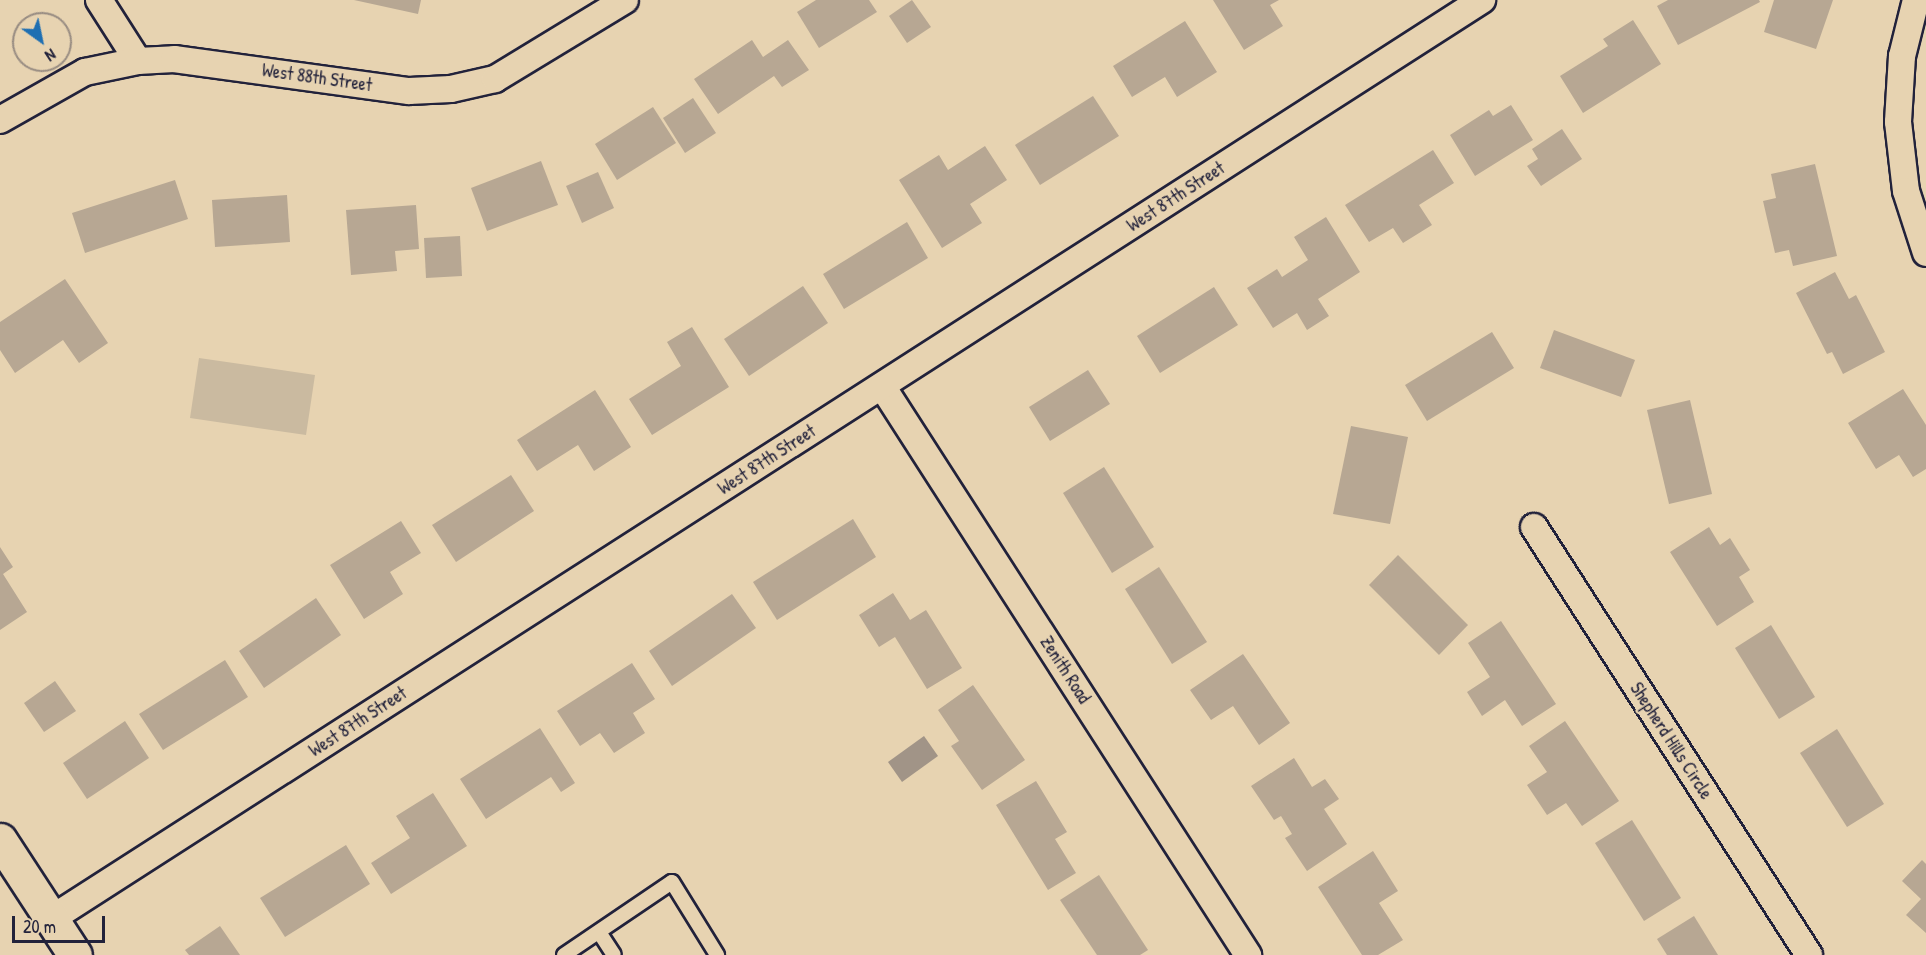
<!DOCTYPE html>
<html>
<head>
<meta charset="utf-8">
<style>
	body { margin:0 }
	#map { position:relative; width:1926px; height:955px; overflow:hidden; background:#e7d3b1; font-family:"Patrick Hand",sans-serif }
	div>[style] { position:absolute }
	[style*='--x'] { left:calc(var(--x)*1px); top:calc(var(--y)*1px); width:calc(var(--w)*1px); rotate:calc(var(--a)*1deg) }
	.green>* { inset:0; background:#cabaa0 }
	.water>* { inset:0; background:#a19487 }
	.building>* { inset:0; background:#b7a793 }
	.roads { filter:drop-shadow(2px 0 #22223b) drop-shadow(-2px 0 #22223b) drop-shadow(0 2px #22223b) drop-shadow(0 -2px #22223b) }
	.service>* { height:14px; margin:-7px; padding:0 7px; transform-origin:7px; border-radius:7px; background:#e7d3b1 }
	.minor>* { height:26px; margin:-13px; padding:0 13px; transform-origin:13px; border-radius:13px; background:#e7d3b1 }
	.tertiary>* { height:33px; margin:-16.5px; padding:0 16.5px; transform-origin:16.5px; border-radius:16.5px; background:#e7d3b1 }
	span { translate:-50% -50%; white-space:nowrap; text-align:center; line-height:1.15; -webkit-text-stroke:4.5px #e7d3b1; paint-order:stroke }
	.street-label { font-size:18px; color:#22223b }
	.north { position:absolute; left:12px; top:12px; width:60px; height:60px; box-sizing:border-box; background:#e7d3b1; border:2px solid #988c82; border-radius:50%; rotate:147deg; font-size:16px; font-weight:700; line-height:24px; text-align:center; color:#22223b }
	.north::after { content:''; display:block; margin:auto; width:21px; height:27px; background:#1f6fb2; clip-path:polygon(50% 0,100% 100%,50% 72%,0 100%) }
	.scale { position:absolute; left:12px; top:916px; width:93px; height:27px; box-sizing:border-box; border:3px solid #22223b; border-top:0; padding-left:8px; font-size:18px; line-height:21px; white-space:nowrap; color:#22223b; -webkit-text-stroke:4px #e7d3b1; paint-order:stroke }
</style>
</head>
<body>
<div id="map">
	<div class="green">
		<i style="clip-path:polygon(199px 358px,315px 375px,306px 435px,190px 418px)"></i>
	</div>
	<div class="water">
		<i style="clip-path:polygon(924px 736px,938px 756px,902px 782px,888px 762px)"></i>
	</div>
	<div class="building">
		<i style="clip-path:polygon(354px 0,421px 0,418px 14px)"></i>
		<i style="clip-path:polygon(816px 0,869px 0,877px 12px,819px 48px,797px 12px)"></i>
		<i style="clip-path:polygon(912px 0,931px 27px,907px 43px,889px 16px)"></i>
		<i style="clip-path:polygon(1213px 0,1279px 0,1270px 5px,1283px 26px,1244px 50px)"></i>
		<i style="clip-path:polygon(1668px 0,1759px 0,1760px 2px,1678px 45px,1657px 6px)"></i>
		<i style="clip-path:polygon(1774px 0,1833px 0,1816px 49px,1764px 32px)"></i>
		<i style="clip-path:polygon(1633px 20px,1661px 64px,1583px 113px,1560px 76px,1608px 46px,1603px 39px)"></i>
		<i style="clip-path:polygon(1185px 21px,1217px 72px,1177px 97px,1165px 77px,1132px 97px,1113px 66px)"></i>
		<i style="clip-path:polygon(752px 40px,763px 57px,788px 40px,809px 70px,782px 87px,774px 76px,718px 114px,694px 79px)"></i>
		<i style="clip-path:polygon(1093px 96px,1119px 136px,1040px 185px,1015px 145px)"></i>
		<i style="clip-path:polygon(693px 98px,716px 133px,685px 153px,663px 118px)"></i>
		<i style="clip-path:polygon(1511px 105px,1533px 140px,1475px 176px,1450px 135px,1489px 110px,1493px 116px)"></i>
		<i style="clip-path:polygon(653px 107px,676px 143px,617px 180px,595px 144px)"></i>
		<i style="clip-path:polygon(1562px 129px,1582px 159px,1541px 186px,1527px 166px,1538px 159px,1532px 149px)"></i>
		<i style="clip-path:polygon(985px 146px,1007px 180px,970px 204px,982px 223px,942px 248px,899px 180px,939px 155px,948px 170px)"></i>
		<i style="clip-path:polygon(1433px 150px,1454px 183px,1419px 205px,1432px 225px,1403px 243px,1393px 228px,1369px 242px,1345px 205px)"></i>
		<i style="clip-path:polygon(541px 161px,558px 205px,487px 231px,471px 188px)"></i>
		<i style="clip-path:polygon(1815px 164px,1837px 256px,1793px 266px,1789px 250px,1775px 253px,1763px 201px,1776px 198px,1771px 174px)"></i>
		<i style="clip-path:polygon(598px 172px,614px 208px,582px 223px,566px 186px)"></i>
		<i style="clip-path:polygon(175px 180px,188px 219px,85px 253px,72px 213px)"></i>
		<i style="clip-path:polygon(287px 195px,290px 242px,215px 247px,212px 200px)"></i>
		<i style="clip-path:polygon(416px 205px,419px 249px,395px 251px,397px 271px,351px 275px,346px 210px)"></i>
		<i style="clip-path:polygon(1326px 217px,1360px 272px,1318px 299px,1329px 316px,1307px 330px,1297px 313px,1273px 328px,1247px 288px,1277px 269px,1282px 277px,1308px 260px,1294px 237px)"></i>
		<i style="clip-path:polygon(907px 222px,928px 258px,844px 309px,823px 274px)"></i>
		<i style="clip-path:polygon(460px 236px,462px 276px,426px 278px,424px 238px)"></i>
		<i style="clip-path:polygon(1835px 272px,1849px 299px,1856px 295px,1885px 352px,1843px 374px,1832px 352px,1827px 354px,1796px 293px)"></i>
		<i style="clip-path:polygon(65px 279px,108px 343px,79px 363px,63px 340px,15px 373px,0 350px,0 322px)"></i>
		<i style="clip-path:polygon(803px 286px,828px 323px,749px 376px,724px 339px)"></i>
		<i style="clip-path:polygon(1214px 287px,1238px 325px,1160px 373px,1137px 336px)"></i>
		<i style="clip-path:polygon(692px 327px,729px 387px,652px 435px,629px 399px,681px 366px,667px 342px)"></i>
		<i style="clip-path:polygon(1554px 330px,1635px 360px,1621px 397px,1540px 368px)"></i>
		<i style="clip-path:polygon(1492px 332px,1514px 368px,1427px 421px,1405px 385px)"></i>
		<i style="clip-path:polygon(1088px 370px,1110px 404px,1050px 441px,1029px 407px)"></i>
		<i style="clip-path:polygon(1903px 389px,1926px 425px,1926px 469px,1913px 477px,1899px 455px,1876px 469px,1848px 423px)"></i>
		<i style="clip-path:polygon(595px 390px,631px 447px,594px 471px,578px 445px,537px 471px,517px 440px)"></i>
		<i style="clip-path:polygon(1690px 400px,1712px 494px,1669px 504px,1647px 410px)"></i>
		<i style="clip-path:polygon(1351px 426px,1408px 437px,1390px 524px,1333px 514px)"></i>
		<i style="clip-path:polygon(1104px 467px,1154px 547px,1112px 573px,1063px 493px)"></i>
		<i style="clip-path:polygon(511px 475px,534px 511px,456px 562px,432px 525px)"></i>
		<i style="clip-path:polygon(853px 519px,876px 557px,777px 620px,753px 582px)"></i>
		<i style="clip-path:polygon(401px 521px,421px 553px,390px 572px,403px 594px,364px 619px,330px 565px)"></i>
		<i style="clip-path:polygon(1709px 527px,1720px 545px,1730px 538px,1750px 570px,1739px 577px,1754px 602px,1717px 626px,1670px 552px)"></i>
		<i style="clip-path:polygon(0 547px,13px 567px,3px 574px,27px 612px,0 630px)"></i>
		<i style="clip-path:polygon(1398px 555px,1468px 625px,1439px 655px,1369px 585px)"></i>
		<i style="clip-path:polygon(1159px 567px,1207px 642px,1172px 664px,1125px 589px)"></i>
		<i style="clip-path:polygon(893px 593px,910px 620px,926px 610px,962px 668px,927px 689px,895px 637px,879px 647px,859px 615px)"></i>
		<i style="clip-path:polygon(732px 594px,756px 628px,672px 686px,649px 651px)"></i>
		<i style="clip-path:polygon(316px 598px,341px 635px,264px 688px,239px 651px)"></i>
		<i style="clip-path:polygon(1501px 621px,1556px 704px,1522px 726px,1505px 700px,1482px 716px,1467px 692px,1490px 677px,1468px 643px)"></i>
		<i style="clip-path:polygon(1771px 625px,1815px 697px,1779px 719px,1735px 648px)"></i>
		<i style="clip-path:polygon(1243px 654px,1290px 723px,1259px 745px,1233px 706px,1211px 720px,1190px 690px)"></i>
		<i style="clip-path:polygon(225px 660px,248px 697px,163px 750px,139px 714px)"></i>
		<i style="clip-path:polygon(632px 663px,655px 699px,633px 713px,645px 733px,614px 753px,600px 733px,580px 746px,557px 711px)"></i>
		<i style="clip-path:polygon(55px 681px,76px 711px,44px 732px,24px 703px)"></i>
		<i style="clip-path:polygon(973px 685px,1025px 760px,982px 790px,951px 746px,959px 741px,938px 710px)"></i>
		<i style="clip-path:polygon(125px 721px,149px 758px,87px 799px,63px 763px)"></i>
		<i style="clip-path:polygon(1565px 721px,1619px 801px,1582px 826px,1566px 803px,1547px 815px,1527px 785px,1547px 772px,1529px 746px)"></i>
		<i style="clip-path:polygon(540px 728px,575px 783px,561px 792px,551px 777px,486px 819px,460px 779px)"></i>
		<i style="clip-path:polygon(1837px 729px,1884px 804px,1847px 827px,1800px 753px)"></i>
		<i style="clip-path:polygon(1294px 758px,1312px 787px,1325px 779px,1339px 799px,1324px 809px,1347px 844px,1307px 871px,1285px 838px,1292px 834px,1281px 816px,1274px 820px,1251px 786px)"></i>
		<i style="clip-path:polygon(1036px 781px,1067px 832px,1055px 839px,1076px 873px,1048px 890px,996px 805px)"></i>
		<i style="clip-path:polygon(433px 793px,467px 846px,391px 894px,371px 863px,410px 838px,396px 816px)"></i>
		<i style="clip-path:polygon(1632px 820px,1681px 898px,1644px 921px,1595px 843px)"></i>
		<i style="clip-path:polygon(346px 845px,370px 884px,285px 937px,260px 898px)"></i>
		<i style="clip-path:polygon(1373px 851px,1398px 891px,1379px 903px,1403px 940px,1378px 955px,1362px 955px,1318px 887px)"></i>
		<i style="clip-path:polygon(1922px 860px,1926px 864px,1926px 933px,1906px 915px,1921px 899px,1902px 881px)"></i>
		<i style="clip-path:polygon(1099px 875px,1148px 950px,1140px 955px,1097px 955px,1060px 900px)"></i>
		<i style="clip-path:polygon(1694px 916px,1718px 955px,1667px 955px,1657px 939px)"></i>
		<i style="clip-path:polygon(220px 926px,240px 955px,189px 955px,185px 950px)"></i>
	</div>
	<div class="roads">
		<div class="service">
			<i style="--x:599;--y:932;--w:27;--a:57"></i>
			<i style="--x:564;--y:955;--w:130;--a:-34.1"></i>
			<i style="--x:672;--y:882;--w:86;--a:58.3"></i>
		</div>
		<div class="minor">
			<i style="--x:99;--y:0;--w:72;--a:57.4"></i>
			<i style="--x:1916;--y:0;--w:58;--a:104"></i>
			<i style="--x:1902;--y:56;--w:66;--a:93.5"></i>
			<i style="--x:1898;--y:122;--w:69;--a:83.4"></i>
			<i style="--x:1906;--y:191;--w:65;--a:72.1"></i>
			<i style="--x:0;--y:120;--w:98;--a:-29.5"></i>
			<i style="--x:85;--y:72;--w:54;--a:-11.7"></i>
			<i style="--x:138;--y:61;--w:36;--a:-3"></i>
			<i style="--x:174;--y:59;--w:237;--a:7.8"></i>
			<i style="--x:409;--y:91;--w:42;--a:-2.7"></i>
			<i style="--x:451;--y:89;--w:45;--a:-12.8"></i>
			<i style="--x:495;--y:79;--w:152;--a:-31.3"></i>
			<i style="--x:882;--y:386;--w:677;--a:57.25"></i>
			<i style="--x:1534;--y:527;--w:509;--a:57.28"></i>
			<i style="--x:51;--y:919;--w:1701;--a:-32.71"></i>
		</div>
		<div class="tertiary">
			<i style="--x:0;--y:840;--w:137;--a:56.9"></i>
		</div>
	</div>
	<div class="street-label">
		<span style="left:317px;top:78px;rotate:8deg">West 88th Street</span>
		<span style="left:1176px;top:197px;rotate:-33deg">West 87th Street</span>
		<span style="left:767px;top:460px;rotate:-33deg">West 87th Street</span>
		<span style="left:1065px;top:670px;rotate:57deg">Zenith Road</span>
		<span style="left:358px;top:722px;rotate:-33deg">West 87th Street</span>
		<span style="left:1671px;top:741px;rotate:57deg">Shepherd Hills Circle</span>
	</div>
	<div class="north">N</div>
	<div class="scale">20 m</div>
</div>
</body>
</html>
